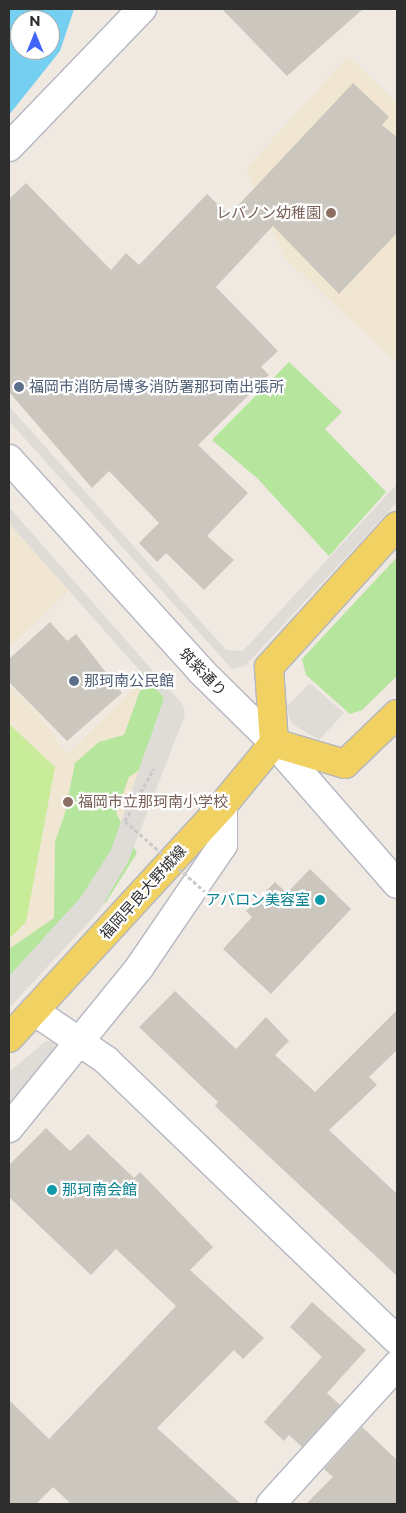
<!DOCTYPE html>
<html>
<head>
<meta charset="utf-8">
<style>
	body { margin:0 }
	#map { position:relative; width:406px; height:1513px; overflow:hidden; background:#efe9e1; font-family:Montserrat,"Noto Sans JP",sans-serif }
	div>[style] { position:absolute }
	[style*='--x'] { left:calc(var(--x)*1px); top:calc(var(--y)*1px); width:calc(var(--w)*1px); rotate:calc(var(--a)*1deg) }
	.education>* { inset:0; background:#f0e6d1 }
	.green>* { inset:0; background:#b6e59e }
	.pitch>* { inset:0; background:#c9ec9a }
	.plaza>* { inset:0; background:#dfdcd8 }
	.water>* { inset:0; background:#75cff0 }
	.building>* { inset:0; background:#cbc7bf }
	.path>* { height:3px; margin-top:-1.5px; transform-origin:0; background:repeating-linear-gradient(90deg,#c9c9c9 0 4px,transparent 0 6.5px) }
	.roads { filter:drop-shadow(1px 0 #b4b7c1) drop-shadow(-1px 0 #b4b7c1) drop-shadow(0 1px #b4b7c1) drop-shadow(0 -1px #b4b7c1) }
	.minor>* { height:28px; margin:-14px; padding:0 14px; transform-origin:14px; border-radius:14px; background:#fff }
	.major>* { height:28px; margin:-14px; padding:0 14px; transform-origin:14px; border-radius:14px; background:#f2d163 }
	.path-bridge>* { height:3px; margin-top:-1.5px; transform-origin:0; background:repeating-linear-gradient(90deg,#c9c9c9 0 4px,transparent 0 6.5px) }
	.dots>* { width:14px; height:14px; translate:-50% -50%; box-sizing:border-box; border:2px solid #fff; border-radius:50% }
	span { translate:-50% -50%; white-space:nowrap; text-align:center; line-height:1.15; -webkit-text-stroke:4.5px #fff; paint-order:stroke }
	.education-label { font-size:15px; color:#785e54 }
	.right { translate:-100% -50%; text-align:right }
	.left { translate:0 -50%; text-align:left }
	.service-label { font-size:15px; color:#4e5e75 }
	.street-label { font-size:15px; color:#2e2e2e }
	.culture-label { font-size:15px; color:#0d838f }
	.frame { position:absolute; inset:0; border:10px solid #2e2e2e; pointer-events:none }
	.north { position:absolute; left:10px; top:10px; width:50px; height:50px; box-sizing:border-box; background:#fff; border:1px solid #ababab; border-radius:50%; rotate:0deg; font-size:14px; font-weight:700; line-height:20px; text-align:center; color:#2e2e2e }
	.north::after { content:''; display:block; margin:auto; width:18px; height:22px; background:#4264fb; clip-path:polygon(50% 0,100% 100%,50% 72%,0 100%) }
</style>
</head>
<body>
<div id="map">
	<div class="education">
		<i style="clip-path:polygon(348px 56px,397px 103px,397px 363px,285px 258px,246px 169px)"></i>
		<i style="clip-path:polygon(9px 523px,69px 591px,9px 648px)"></i>
		<i style="clip-path:polygon(145px 678px,164px 698px,111px 850px,9px 976px,9px 685px,39px 715px,67px 754px)"></i>
	</div>
	<div class="green">
		<i style="clip-path:polygon(289px 362px,342px 412px,325px 429px,386px 492px,329px 556px,257px 478px,212px 440px)"></i>
		<i style="clip-path:polygon(397px 557px,397px 676px,362px 710px,350px 714px,306px 675px,302px 659px)"></i>
		<i style="clip-path:polygon(142px 685px,168px 689px,160px 756px,129px 777px,116px 813px,137px 853px,106px 902px,63px 935px,9px 992px,9px 949px,54px 918px,55px 842px,65px 813px,75px 763px,99px 742px,124px 735px)"></i>
	</div>
	<div class="pitch">
		<i style="clip-path:polygon(9px 724px,55px 767px,26px 922px,9px 939px)"></i>
	</div>
	<div class="plaza">
		<i style="clip-path:polygon(9px 406px,226px 650px,243px 651px,397px 484px,397px 502px,245px 666px,232px 669px,9px 421px)"></i>
		<i style="clip-path:polygon(9px 507px,183px 705px,185px 715px,128px 862px,99px 911px,9px 1008px,9px 976px,81px 897px,111px 850px,164px 698px,9px 523px)"></i>
		<i style="clip-path:polygon(310px 683px,344px 713px,319px 740px,292px 724px,286px 707px)"></i>
		<i style="clip-path:polygon(46px 1041px,53px 1041px,58px 1046px,9px 1106px,9px 1072px)"></i>
	</div>
	<div class="water">
		<i style="clip-path:polygon(evenodd,9px 9px,74px 9px,60px 51px,9px 115px,9px 9px,20px 20px,50px 20px,50px 50px,20px 50px,20px 20px)"></i>
	</div>
	<div class="building">
		<i style="clip-path:polygon(222px 9px,363px 9px,287px 76px)"></i>
		<i style="clip-path:polygon(353px 83px,389px 117px,382px 125px,397px 137px,397px 233px,339px 294px,273px 226px,216px 287px,278px 351px,261px 367px,269px 375px,198px 445px,248px 493px,207px 536px,234px 560px,204px 590px,166px 553px,157px 562px,139px 543px,159px 523px,109px 471px,92px 488px,9px 392px,9px 199px,26px 183px,111px 270px,126px 253px,139px 265px,207px 194px,229px 215px)"></i>
		<i style="clip-path:polygon(50px 622px,67px 641px,76px 634px,122px 693px,67px 741px,9px 682px,9px 659px)"></i>
		<i style="clip-path:polygon(310px 869px,351px 909px,271px 994px,223px 949px,252px 917px,246px 911px,275px 882px,287px 893px)"></i>
		<i style="clip-path:polygon(175px 991px,236px 1049px,266px 1017px,289px 1041px,275px 1055px,315px 1092px,397px 1010px,397px 1050px,369px 1077px,377px 1085px,329px 1130px,397px 1194px,397px 1276px,215px 1106px,218px 1102px,139px 1027px)"></i>
		<i style="clip-path:polygon(46px 1128px,70px 1151px,88px 1134px,134px 1178px,140px 1172px,213px 1247px,190px 1270px,264px 1338px,243px 1359px,234px 1350px,157px 1428px,241px 1504px,71px 1504px,53px 1487px,36px 1504px,9px 1504px,9px 1400px,49px 1439px,176px 1306px,116px 1249px,91px 1275px,9px 1197px,9px 1165px)"></i>
		<i style="clip-path:polygon(312px 1302px,366px 1350px,327px 1393px,340px 1405px,302px 1447px,289px 1435px,284px 1441px,264px 1422px,322px 1357px,290px 1327px)"></i>
		<i style="clip-path:polygon(362px 1427px,397px 1460px,397px 1504px,306px 1504px,333px 1477px,324px 1469px)"></i>
	</div>
	<div class="path">
		<i style="--x:125;--y:821;--w:60;--a:-61.3"></i>
	</div>
	<div class="roads">
		<div class="minor">
			<i style="--x:9;--y:147;--w:192;--a:-46.1"></i>
			<i style="--x:9;--y:459;--w:286;--a:47.8"></i>
			<i style="--x:201;--y:671;--w:103;--a:44.6"></i>
			<i style="--x:274;--y:743;--w:187;--a:48.9"></i>
			<i style="--x:34;--y:1011;--w:87;--a:34.2"></i>
			<i style="--x:106;--y:1060;--w:404;--a:43.9"></i>
			<i style="--x:9;--y:1128;--w:206;--a:-50.9"></i>
			<i style="--x:139;--y:968;--w:149;--a:-55.7"></i>
			<i style="--x:223;--y:845;--w:40;--a:-90"></i>
			<i style="--x:271;--y:1504;--w:188;--a:-47.8"></i>
		</div>
		<div class="major">
			<i style="--x:274;--y:743;--w:74;--a:16.5"></i>
			<i style="--x:345;--y:764;--w:72;--a:-43.9"></i>
			<i style="--x:9;--y:1038;--w:316;--a:-47.4"></i>
			<i style="--x:223;--y:805;--w:80;--a:-50.6"></i>
			<i style="--x:274;--y:743;--w:76;--a:-93.8"></i>
			<i style="--x:269;--y:667;--w:190;--a:-47.8"></i>
		</div>
	</div>
	<div class="path-bridge">
		<i style="--x:125;--y:821;--w:106;--a:41.5"></i>
	</div>
	<div class="dots">
		<i style="left:331px;top:213px;background:#8d6e63"></i>
		<i style="left:19px;top:387px;background:#5c6f8a"></i>
		<i style="left:74px;top:681px;background:#5c6f8a"></i>
		<i style="left:68px;top:802px;background:#8d6e63"></i>
		<i style="left:320px;top:900px;background:#0f9aa8"></i>
		<i style="left:52px;top:1190px;background:#0f9aa8"></i>
	</div>
	<div class="education-label">
		<span class="right" style="left:321px;top:213px">レバノン幼稚園</span>
		<span class="left" style="left:78px;top:802px">福岡市立那珂南小学校</span>
	</div>
	<div class="service-label">
		<span class="left" style="left:29px;top:387px">福岡市消防局博多消防署那珂南出張所</span>
		<span class="left" style="left:84px;top:681px">那珂南公民館</span>
	</div>
	<div class="street-label">
		<span style="left:203px;top:672px;rotate:46deg">筑紫通り</span>
		<span style="left:143px;top:892px;rotate:-48deg">福岡早良大野城線</span>
	</div>
	<div class="culture-label">
		<span class="right" style="left:310px;top:900px">アバロン美容室</span>
		<span class="left" style="left:62px;top:1190px">那珂南会館</span>
	</div>
	<div class="frame"></div>
	<div class="north">N</div>
</div>
</body>
</html>
